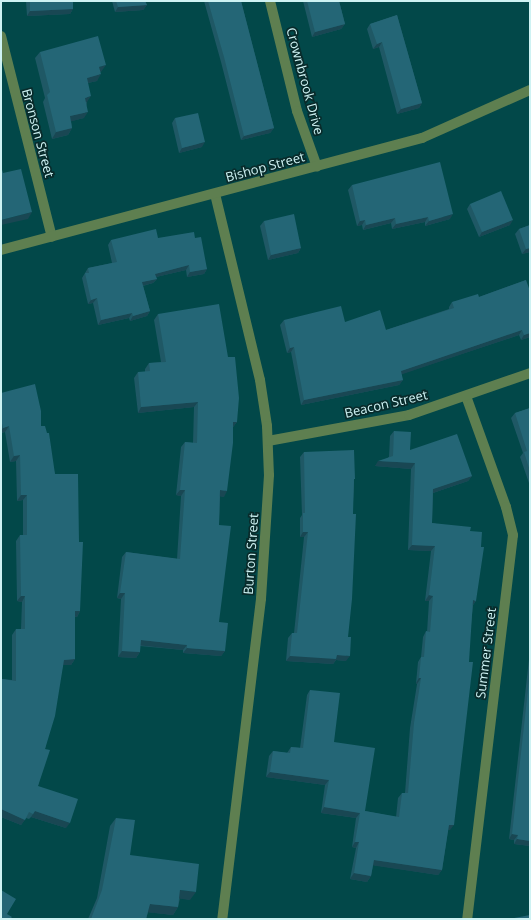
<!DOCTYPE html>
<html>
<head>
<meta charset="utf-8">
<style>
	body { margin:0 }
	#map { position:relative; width:531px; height:920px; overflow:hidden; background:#024849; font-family:"Open Sans",sans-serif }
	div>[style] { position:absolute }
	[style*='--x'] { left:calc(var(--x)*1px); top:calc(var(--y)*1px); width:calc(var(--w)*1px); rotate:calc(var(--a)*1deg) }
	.minor>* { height:10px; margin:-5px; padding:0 5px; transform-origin:5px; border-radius:5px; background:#5e7f50 }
	.wall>* { inset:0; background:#1f5865 }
	.shaded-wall>* { inset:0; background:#194753 }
	.building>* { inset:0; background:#246676 }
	span { translate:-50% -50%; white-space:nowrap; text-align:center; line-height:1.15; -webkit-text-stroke:3.5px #092b2b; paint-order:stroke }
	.street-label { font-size:13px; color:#cef2f3 }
	.frame { position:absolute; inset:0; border:2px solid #cef2f3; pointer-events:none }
</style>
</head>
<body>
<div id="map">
	<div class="minor">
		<i style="--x:270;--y:1;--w:113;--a:76.2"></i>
		<i style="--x:297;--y:111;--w:59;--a:70.3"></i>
		<i style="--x:1;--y:36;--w:207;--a:75.8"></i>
		<i style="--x:215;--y:194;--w:191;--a:76.4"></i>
		<i style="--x:260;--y:380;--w:47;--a:81.3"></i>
		<i style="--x:267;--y:426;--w:49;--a:87.7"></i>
		<i style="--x:269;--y:475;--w:124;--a:93.7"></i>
		<i style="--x:261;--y:599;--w:322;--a:96.9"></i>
		<i style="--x:1;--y:250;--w:436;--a:-14.9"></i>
		<i style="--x:422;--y:138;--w:118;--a:-24"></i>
		<i style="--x:466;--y:396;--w:118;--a:70.2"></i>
		<i style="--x:506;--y:507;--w:29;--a:76"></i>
		<i style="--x:513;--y:535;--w:387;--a:96.8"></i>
		<i style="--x:268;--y:441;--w:143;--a:-10.4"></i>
		<i style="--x:409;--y:415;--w:128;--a:-19.1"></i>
	</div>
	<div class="wall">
		<i style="clip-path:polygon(26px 1px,73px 1px,73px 9px,70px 14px,27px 16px)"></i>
		<i style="clip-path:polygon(112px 1px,145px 1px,147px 5px,143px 10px,115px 12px)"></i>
		<i style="clip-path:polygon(204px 1px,241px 1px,274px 128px,270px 133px,241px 140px,221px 62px)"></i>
		<i style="clip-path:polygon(303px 1px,339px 1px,345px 24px,341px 29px,312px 37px)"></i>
		<i style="clip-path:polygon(397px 15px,422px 103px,419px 108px,397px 114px,379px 47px,373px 49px,367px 29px,370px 24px)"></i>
		<i style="clip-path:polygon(40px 52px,101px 72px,100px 72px,97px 81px,88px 83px,87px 102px,84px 118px,71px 121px,72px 128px,68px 135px,52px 139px,43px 102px,45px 98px,35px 58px)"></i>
		<i style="clip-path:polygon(175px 118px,202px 147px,179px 153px,172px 123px)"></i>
		<i style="clip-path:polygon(352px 185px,450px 219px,425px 226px,425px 222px,392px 229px,391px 223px,363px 230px,362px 225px,357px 226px,348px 190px)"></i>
		<i style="clip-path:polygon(470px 204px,510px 225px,479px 237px,467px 209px)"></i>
		<i style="clip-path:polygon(264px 221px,301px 248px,298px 253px,268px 260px,260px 226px)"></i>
		<i style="clip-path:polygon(530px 225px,530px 252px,522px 254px,515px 234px,519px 229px)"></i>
		<i style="clip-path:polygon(158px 238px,195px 238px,207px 269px,204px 274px,187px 277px,186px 270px,156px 277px,157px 279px,153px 283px,143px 286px,150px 311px,147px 316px,130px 321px,129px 318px,98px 325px,93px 303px,88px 304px,82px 278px,88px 268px,112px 263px,108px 245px,111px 240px)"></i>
		<i style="clip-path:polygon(526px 280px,530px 337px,521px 340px,519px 335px,401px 374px,403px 380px,399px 385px,301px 405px,291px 352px,287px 353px,280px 325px,284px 320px,345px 322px,386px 330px,449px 309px,449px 307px,452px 302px,479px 297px)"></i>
		<i style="clip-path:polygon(158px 314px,237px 422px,233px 427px,224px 497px,220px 496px,219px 525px,219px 622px,225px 651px,221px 656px,183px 653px,183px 650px,140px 646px,140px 652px,136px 658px,118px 657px,121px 599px,117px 598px,122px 557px,126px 552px,177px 559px,181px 496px,176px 495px,181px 447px,185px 442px,193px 443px,194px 407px,138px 413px,134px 378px,138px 372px,145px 372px,145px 369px,149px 363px,161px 362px,154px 320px)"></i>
		<i style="clip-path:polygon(1px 393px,41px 426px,55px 474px,80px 611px,77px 617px,75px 617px,75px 659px,71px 665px,63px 665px,45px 749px,38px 786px,66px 828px,31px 817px,29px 819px,26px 818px,21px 825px,1px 817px,1px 680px,2px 679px,12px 680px,12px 635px,16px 629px,21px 629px,22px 602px,17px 601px,16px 541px,20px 535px,23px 535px,23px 500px,17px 501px,16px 461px,10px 462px,5px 432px,1px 433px)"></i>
		<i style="clip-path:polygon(530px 408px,530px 486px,520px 457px,523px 453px,511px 418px,515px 413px)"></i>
		<i style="clip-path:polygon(394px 431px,410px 450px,472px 476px,468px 481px,433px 493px,432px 523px,470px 531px,476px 601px,473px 605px,450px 830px,448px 830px,442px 870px,438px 875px,373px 865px,371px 876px,367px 882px,350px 879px,356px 848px,352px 847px,356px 818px,321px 813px,325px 785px,266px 777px,269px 756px,273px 751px,287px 753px,291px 747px,300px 748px,307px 695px,310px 690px,365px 811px,396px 817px,398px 798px,402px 793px,405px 793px,410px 728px,417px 684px,416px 683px,418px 662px,421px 657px,423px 637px,426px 631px,427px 632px,429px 601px,425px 601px,431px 551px,408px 550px,411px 469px,375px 466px,389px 457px,390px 436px)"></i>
		<i style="clip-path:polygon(304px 452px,354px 481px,346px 661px,336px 660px,333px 664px,286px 661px,288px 638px,292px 633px,294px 633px,304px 537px,300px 537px,300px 518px,302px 515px,300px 457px)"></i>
		<i style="clip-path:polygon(530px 650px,530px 846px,514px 844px,514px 840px,509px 839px)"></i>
		<i style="clip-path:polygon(116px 818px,130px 855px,190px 900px,180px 898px,178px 907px,173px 915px,148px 912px,146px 919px,88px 919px,97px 898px,110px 826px)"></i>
	</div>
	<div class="shaded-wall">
		<i style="clip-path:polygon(147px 5px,143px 10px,115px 12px,118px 7px)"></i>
		<i style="clip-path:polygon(73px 9px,70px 14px,27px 16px,30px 11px)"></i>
		<i style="clip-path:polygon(345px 24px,341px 29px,312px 37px,315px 32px)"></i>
		<i style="clip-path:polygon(382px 42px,379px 47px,373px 49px,377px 44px)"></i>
		<i style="clip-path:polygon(106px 65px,101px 72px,95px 73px,99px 67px)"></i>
		<i style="clip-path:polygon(101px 74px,97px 81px,83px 84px,87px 78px)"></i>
		<i style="clip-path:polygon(91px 96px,87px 102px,81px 104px,85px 98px)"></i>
		<i style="clip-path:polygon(422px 103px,419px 108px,397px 114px,401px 109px)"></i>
		<i style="clip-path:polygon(88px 112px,84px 118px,65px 123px,70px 116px)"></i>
		<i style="clip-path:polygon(72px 128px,68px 135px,52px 139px,56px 132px)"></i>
		<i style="clip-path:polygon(274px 128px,270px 133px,241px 140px,244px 136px)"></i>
		<i style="clip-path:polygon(205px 142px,202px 147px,179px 153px,182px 148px)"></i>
		<i style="clip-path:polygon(32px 212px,28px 219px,1px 225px,1px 220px)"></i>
		<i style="clip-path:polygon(453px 214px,450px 219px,425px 226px,429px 221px)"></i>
		<i style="clip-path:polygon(428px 217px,425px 222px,392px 229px,396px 224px)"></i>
		<i style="clip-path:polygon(395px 218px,391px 223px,363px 230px,366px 225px)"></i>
		<i style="clip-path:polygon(365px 220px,362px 225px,357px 226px,360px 221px)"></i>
		<i style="clip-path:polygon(513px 220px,510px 225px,479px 237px,482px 232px)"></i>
		<i style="clip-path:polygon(301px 248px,298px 253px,268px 260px,271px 255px)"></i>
		<i style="clip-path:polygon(530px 248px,530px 252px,522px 254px,526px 249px)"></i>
		<i style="clip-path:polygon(189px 265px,186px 270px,152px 278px,155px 274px)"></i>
		<i style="clip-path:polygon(207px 269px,204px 274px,187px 277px,190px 272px)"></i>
		<i style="clip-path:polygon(157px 279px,153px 283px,138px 287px,142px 282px)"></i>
		<i style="clip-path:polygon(97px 298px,93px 303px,88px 304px,91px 300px)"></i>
		<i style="clip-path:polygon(150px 311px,147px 316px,130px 321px,133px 316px)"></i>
		<i style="clip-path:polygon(132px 313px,129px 318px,98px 325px,101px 320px)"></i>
		<i style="clip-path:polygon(522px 330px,519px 335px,397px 376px,401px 371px)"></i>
		<i style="clip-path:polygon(530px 333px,530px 337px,521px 340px,524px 335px)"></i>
		<i style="clip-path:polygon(294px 347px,291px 352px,287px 353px,290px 348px)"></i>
		<i style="clip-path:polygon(403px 380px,399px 385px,301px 405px,304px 400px)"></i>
		<i style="clip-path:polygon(198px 402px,194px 407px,138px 413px,141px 407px)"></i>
		<i style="clip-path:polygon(233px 422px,237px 422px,233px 427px,229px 427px)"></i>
		<i style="clip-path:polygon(9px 426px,5px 432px,1px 433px,1px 431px,3px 428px)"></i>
		<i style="clip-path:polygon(20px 455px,16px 461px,10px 462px,14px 456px)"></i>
		<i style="clip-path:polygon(378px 461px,415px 463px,411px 469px,375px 466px)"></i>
		<i style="clip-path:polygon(472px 476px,468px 481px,430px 494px,433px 489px)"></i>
		<i style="clip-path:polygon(180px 490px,185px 490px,181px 496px,176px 495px)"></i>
		<i style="clip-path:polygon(220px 490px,227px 491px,224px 497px,216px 496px)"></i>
		<i style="clip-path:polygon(21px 495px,27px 495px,23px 500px,17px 501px)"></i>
		<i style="clip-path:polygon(303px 532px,308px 532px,304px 537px,300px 537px)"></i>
		<i style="clip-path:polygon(412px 545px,435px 546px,431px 551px,408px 550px)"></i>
		<i style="clip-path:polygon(120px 593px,125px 593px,121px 599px,117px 598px)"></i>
		<i style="clip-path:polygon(429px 595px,433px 596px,429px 601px,425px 601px)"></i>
		<i style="clip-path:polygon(21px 596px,25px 596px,22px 602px,17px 601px)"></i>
		<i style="clip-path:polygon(473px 600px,476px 601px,472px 606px)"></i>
		<i style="clip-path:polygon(75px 611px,80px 611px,77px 617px,71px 616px)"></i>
		<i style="clip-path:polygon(141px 640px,187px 645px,183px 650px,137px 645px)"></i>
		<i style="clip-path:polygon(187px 648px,225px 651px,221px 656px,183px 653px)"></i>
		<i style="clip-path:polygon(122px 651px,140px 652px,136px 658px,118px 657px)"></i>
		<i style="clip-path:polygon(337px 655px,350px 656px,346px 661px,336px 660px,333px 664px,286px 661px,290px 656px)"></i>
		<i style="clip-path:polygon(75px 659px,71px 665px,60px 665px,64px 660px)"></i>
		<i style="clip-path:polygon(419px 678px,421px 678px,417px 684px,416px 683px)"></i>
		<i style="clip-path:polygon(270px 772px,329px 780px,325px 785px,266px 777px)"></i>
		<i style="clip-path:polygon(324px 807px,360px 813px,356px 818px,321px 813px)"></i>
		<i style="clip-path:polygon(1px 809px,25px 820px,21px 825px,1px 817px)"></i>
		<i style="clip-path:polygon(35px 811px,70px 823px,66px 828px,31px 817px)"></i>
		<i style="clip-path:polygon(449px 825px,454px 825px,450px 830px,445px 830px)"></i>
		<i style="clip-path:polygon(512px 834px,518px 835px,514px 840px,509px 839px)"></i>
		<i style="clip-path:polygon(517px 839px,530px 841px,530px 846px,514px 844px)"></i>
		<i style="clip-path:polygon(355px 842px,359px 842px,356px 848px,352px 847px)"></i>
		<i style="clip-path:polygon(374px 860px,442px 870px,438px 875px,370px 865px)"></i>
		<i style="clip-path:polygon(354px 873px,371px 876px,367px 882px,350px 879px)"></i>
		<i style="clip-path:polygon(180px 890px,196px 892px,190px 900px,175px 898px)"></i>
		<i style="clip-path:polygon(150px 904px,178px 907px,173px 915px,145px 912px)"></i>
	</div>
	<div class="building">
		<i style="clip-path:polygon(30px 1px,73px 1px,73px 9px,30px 11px)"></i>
		<i style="clip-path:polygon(116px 1px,145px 1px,147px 5px,118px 7px)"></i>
		<i style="clip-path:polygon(208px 1px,241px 1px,274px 128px,244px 136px,224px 57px)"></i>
		<i style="clip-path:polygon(307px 1px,339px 1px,345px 24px,315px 32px)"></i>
		<i style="clip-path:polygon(397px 15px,422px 103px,401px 109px,382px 42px,377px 44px,370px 24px)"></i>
		<i style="clip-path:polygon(98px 36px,106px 65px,99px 67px,101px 74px,87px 78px,91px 96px,85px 98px,88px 112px,70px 116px,72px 128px,56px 132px,47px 95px,50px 92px,40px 52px)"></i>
		<i style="clip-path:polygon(198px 113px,205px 142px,182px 148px,175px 118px)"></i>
		<i style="clip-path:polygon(440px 162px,453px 214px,429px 221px,428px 217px,396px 224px,395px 218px,366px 225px,365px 220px,360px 221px,352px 185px)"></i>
		<i style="clip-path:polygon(1px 166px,3px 173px,21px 169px,32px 212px,1px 220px)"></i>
		<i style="clip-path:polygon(501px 191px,513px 220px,482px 232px,470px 204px)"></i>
		<i style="clip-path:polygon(294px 214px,301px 248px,271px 255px,264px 221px)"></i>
		<i style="clip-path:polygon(530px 225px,530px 248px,526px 249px,519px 229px)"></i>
		<i style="clip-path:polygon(156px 229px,158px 238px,194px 232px,195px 238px,201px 237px,207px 269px,190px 272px,189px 265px,155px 274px,157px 279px,142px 282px,150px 311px,133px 316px,132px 313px,101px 320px,97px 298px,91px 300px,85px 273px,89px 273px,88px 268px,117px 262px,111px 240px)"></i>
		<i style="clip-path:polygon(526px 280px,530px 291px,530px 333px,524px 335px,522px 330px,401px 371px,403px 380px,304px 400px,294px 347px,290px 348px,284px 320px,341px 306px,345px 322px,380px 310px,386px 330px,454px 308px,452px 302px,478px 294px,479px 297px)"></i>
		<i style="clip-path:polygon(219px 304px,228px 357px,235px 357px,239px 398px,237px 422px,233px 422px,233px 443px,227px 491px,220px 490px,219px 525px,231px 526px,219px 622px,228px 623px,225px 651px,187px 648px,187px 645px,141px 640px,140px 652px,122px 651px,125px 593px,120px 593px,126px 552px,180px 559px,185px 490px,180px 490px,185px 442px,197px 443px,198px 402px,141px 407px,138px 372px,150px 371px,149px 363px,166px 362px,158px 314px)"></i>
		<i style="clip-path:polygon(35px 384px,41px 411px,41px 426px,45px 426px,47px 433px,49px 433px,55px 474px,78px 474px,79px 542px,83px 542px,80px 611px,75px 611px,75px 659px,64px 660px,55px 716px,45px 749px,50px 750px,38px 786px,78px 799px,70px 823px,35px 811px,33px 814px,29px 812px,25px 820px,1px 809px,1px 683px,2px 679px,16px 681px,16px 629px,25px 629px,25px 596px,21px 596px,20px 535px,27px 535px,27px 495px,21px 495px,20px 455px,14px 456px,9px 426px,3px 428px,1px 419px,1px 393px)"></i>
		<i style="clip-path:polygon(530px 408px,530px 471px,524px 452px,527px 451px,515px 413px)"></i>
		<i style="clip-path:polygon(394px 431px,411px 432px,410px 450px,457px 434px,472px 476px,433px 489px,432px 523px,471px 527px,470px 531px,482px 532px,481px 547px,484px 547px,476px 601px,473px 600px,469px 662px,473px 662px,454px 825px,449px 825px,442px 870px,374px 860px,371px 876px,354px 873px,359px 842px,355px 842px,360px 813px,324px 807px,329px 780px,270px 772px,273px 751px,290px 753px,291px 747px,303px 748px,310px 690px,340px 693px,334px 742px,375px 748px,365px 811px,399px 817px,402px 793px,408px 793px,414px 723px,421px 678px,419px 678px,421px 657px,424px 657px,426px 631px,430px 632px,433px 596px,429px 595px,435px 546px,412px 545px,415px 463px,378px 461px,393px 456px)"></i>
		<i style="clip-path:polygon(354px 450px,355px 479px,354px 479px,353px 514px,356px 514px,352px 599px,348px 637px,351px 637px,350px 656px,337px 655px,336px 659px,290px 656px,292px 633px,297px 633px,308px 532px,303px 532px,303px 513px,305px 513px,304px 452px)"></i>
		<i style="clip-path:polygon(530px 672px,530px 841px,517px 839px,518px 835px,512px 834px)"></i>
		<i style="clip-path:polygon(116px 818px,135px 820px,130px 855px,199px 864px,196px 892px,180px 890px,178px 907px,150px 904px,146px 919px,91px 919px,102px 890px)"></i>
		<i style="clip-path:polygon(1px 890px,16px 899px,7px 914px,12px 917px,10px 919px,1px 919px)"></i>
		<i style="clip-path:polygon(530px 915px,530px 919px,509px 919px)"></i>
	</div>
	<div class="street-label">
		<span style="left:305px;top:81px;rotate:75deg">Crownbrook Drive</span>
		<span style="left:38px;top:133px;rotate:75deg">Bronson Street</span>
		<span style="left:265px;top:167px;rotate:-15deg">Bishop Street</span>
		<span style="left:386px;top:404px;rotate:-13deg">Beacon Street</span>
		<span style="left:251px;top:554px;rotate:-86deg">Burton Street</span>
		<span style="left:486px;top:653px;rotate:-83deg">Summer Street</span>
	</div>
	<div class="frame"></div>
</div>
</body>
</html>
